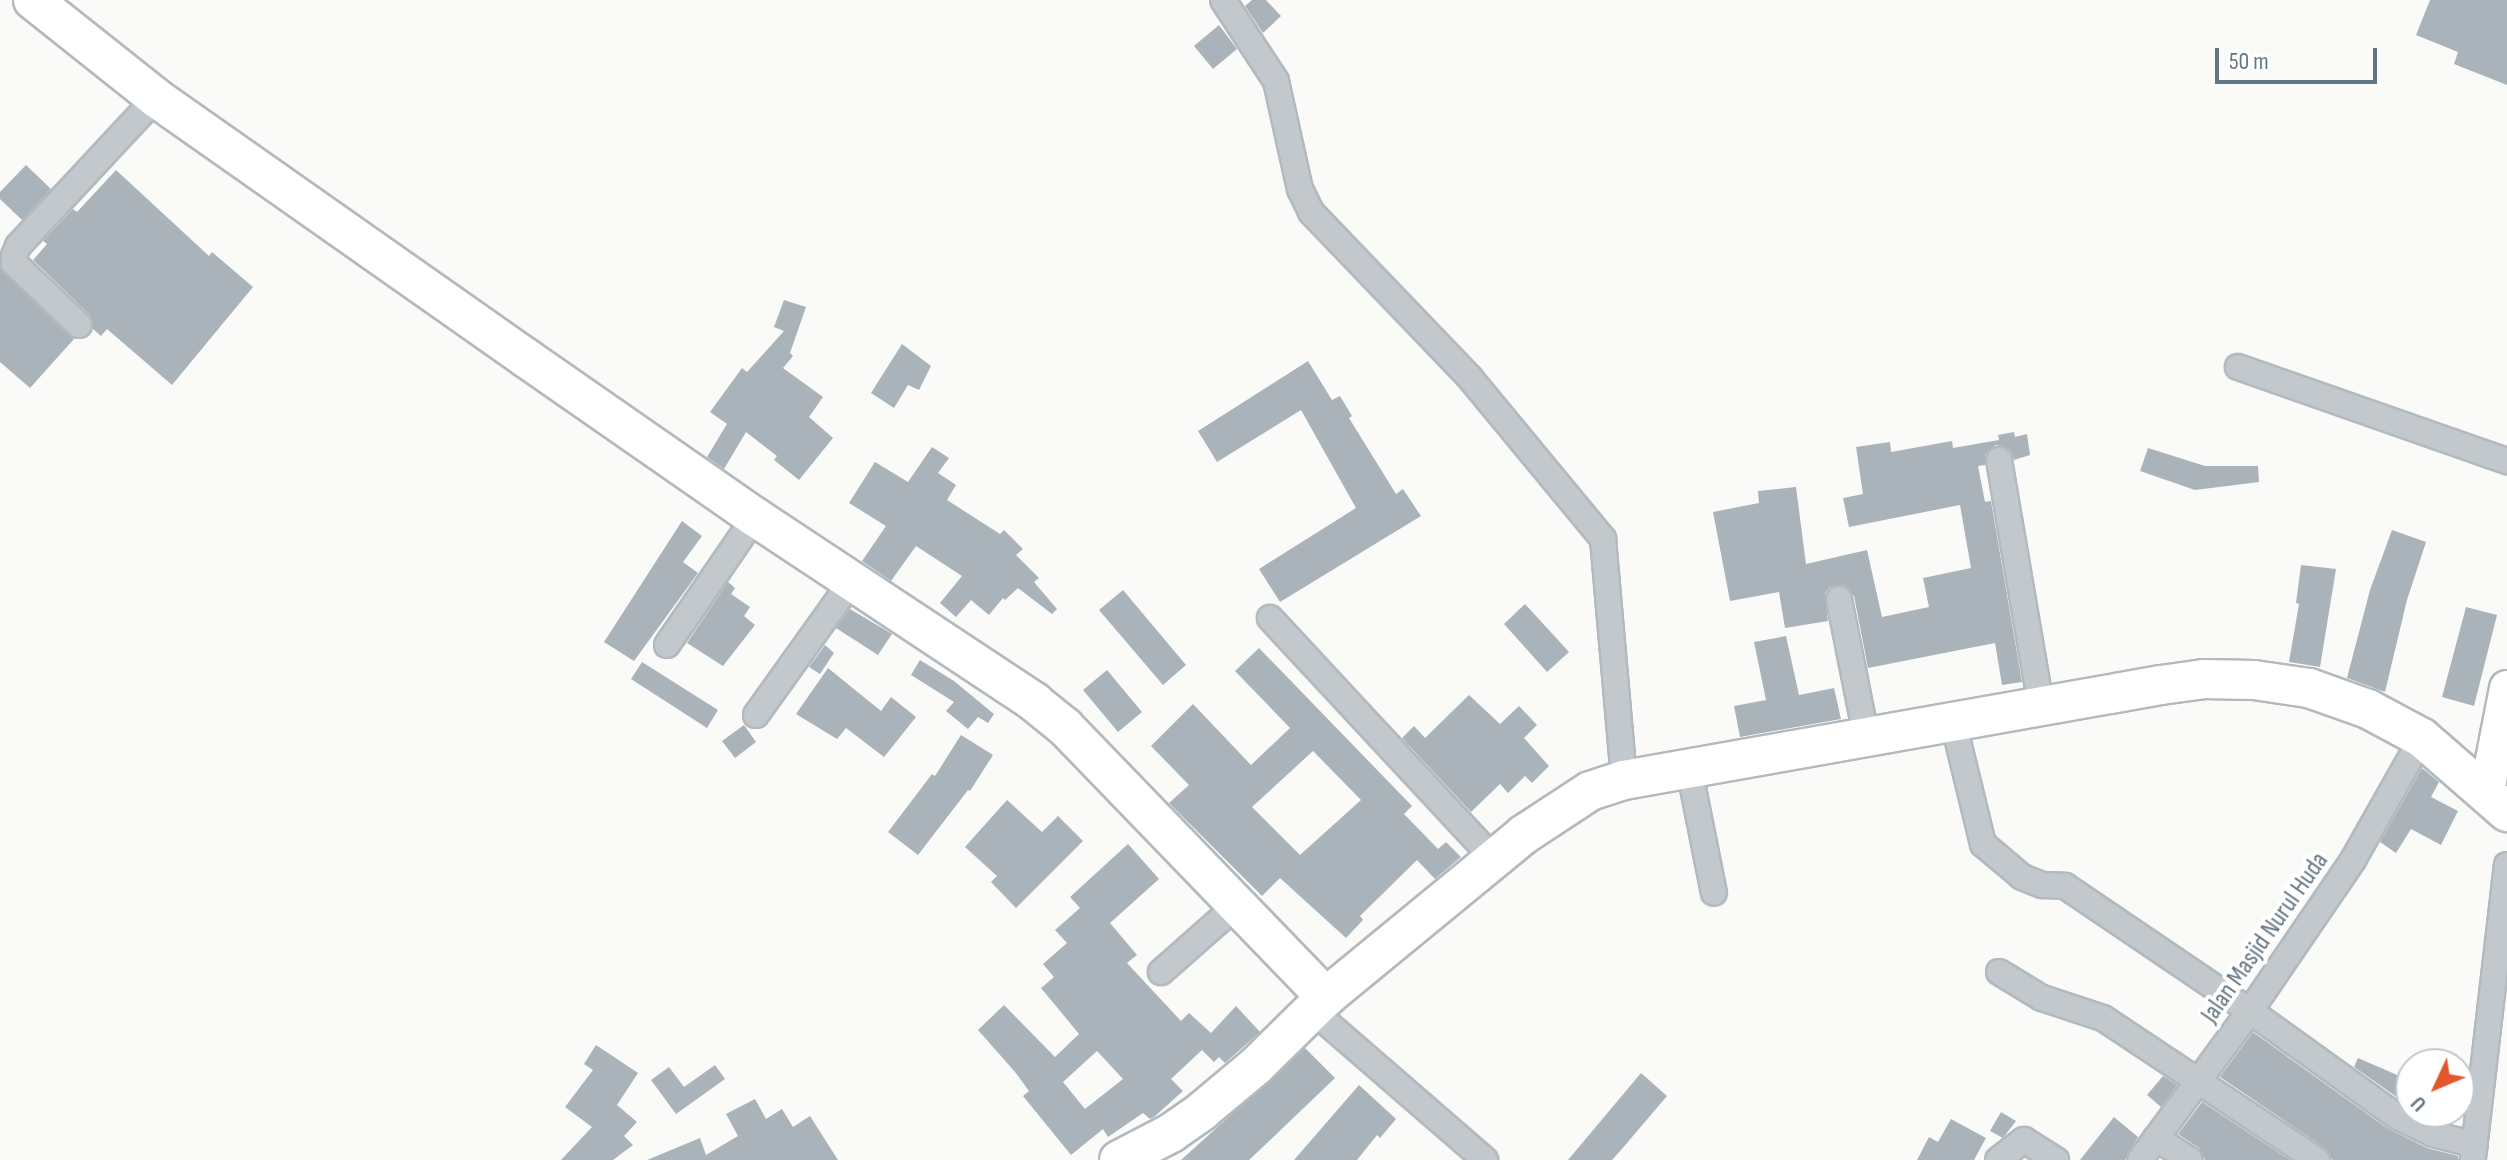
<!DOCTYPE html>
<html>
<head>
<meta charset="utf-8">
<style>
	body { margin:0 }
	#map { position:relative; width:2507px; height:1160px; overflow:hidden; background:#fafaf8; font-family:"Sofia Sans Condensed",sans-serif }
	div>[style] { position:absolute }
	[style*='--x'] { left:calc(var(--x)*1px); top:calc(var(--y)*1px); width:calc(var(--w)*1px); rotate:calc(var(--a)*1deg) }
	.building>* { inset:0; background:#aab3b9 }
	.roads { filter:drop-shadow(2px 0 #b3babf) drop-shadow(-2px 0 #b3babf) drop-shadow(0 2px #b3babf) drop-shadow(0 -2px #b3babf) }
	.minor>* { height:24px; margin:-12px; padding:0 12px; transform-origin:12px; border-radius:12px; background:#c3c8cc }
	.secondary>* { height:34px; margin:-17px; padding:0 17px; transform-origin:17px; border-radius:17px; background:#fff }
	.primary>* { height:38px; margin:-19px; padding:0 19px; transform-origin:19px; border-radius:19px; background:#fff }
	span { translate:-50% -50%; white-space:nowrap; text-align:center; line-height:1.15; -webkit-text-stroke:8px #fff; paint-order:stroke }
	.street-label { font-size:26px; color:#657683 }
	.north { position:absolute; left:2395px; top:1048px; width:80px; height:80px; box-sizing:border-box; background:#fff; border:2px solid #c1c8cd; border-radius:50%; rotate:226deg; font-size:22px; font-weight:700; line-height:32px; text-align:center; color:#657683 }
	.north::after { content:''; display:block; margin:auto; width:28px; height:36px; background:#e4572e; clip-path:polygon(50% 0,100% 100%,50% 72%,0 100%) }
	.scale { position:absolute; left:2215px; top:48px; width:162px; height:36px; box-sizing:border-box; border:4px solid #657683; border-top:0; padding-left:10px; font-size:24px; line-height:28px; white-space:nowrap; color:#657683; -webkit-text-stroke:6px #fff; paint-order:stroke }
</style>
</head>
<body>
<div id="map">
	<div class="building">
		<i style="clip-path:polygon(1252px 0,1266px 0,1281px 16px,1263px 33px,1245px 6px)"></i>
		<i style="clip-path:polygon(2430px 0,2507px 0,2507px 85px,2454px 64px,2458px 52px,2416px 35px)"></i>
		<i style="clip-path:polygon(1219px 25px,1237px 49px,1213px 69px,1194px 46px)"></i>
		<i style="clip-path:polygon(26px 165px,51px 189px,22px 220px,0 199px,0 192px)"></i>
		<i style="clip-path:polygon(116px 170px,209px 256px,212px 252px,253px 287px,172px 385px,107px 329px,101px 336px,93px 329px,89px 314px,33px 260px,47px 244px,43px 241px,73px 209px,77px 212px)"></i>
		<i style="clip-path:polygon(0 268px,74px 339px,30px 388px,0 362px)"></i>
		<i style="clip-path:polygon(784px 300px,806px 307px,790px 353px,793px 356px,783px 368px,823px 397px,809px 417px,833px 438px,799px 480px,774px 460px,777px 456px,746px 432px,724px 469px,707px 457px,727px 424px,710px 412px,742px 368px,747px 372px,784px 331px,774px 327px)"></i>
		<i style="clip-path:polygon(902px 344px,931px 366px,919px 390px,908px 385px,894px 408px,871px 393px)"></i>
		<i style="clip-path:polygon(1308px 361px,1332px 400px,1340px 396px,1352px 416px,1349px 418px,1396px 494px,1403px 489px,1421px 516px,1280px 602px,1259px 569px,1356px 508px,1301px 410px,1217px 462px,1198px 431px)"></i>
		<i style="clip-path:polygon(2014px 432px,2015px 437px,2027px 434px,2030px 455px,2014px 460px,2010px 450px,1996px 445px,1985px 454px,1985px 465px,1978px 466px,1985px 502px,1991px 501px,2022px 682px,2002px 685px,1995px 643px,1868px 668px,1854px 596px,1843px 585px,1830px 587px,1825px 593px,1828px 621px,1785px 628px,1779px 592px,1730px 601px,1713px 512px,1759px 503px,1758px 491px,1796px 487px,1806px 564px,1867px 550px,1882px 617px,1929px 607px,1923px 578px,1971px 568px,1960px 505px,1849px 527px,1843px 498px,1863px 494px,1856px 447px,1890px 442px,1891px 452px,1952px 441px,1953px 448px,1999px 440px,1998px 435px)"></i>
		<i style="clip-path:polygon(932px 447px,949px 458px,938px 473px,956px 485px,947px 500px,1000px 534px,1004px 530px,1023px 549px,1016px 555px,1039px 578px,1034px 582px,1057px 609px,1052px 614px,1018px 588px,1005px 600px,1003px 598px,989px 615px,971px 600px,956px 617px,940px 603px,962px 576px,916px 546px,891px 581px,862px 561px,886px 526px,849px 503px,875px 462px,908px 482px)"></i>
		<i style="clip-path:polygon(2148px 448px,2205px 466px,2258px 466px,2259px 482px,2195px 490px,2140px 471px)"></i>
		<i style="clip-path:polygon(682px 521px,702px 536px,683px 562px,698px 573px,634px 661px,604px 642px)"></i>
		<i style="clip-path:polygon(2392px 530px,2426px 542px,2407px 600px,2385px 692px,2347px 678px,2370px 590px)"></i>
		<i style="clip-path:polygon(2301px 565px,2336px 569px,2320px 667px,2289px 662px,2299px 604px,2296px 603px)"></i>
		<i style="clip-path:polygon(728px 582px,735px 588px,731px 594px,750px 607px,744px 616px,755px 625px,723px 666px,687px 643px)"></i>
		<i style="clip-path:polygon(1123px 590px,1186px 665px,1163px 685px,1099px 610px)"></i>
		<i style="clip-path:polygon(1525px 604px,1569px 652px,1547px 672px,1504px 624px)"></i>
		<i style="clip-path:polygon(2466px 607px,2497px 615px,2474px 706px,2442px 697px)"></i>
		<i style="clip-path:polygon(850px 609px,892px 634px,878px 655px,836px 628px)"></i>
		<i style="clip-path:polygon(1786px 636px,1799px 695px,1834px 688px,1841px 719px,1740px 737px,1734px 706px,1766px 700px,1754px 642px)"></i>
		<i style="clip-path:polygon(825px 645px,834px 653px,820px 674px,809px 667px)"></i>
		<i style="clip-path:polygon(evenodd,1259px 648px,1412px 806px,1404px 814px,1438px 849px,1446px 842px,1461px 857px,1435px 879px,1417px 860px,1360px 916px,1363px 920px,1346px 938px,1280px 878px,1262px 896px,1169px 803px,1189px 785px,1151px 746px,1193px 704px,1251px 765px,1290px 728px,1235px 671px,1259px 648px,1313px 751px,1361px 800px,1300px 855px,1252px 807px,1313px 751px)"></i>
		<i style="clip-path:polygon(920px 660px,954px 681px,994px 714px,988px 723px,978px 717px,968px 729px,946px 711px,954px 702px,911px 675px)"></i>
		<i style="clip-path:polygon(642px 662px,718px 710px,707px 728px,631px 679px)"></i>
		<i style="clip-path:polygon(828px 668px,881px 711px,891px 697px,916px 717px,884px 757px,846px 728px,837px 739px,796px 714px)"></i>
		<i style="clip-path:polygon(1107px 670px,1142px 712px,1118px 732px,1083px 690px)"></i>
		<i style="clip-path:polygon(1469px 695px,1500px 724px,1519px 706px,1537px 725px,1524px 738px,1549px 766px,1532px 783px,1525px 776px,1508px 793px,1500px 784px,1471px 812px,1402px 738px,1414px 726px,1425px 738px)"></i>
		<i style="clip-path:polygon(744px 725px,756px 742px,735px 758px,722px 741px)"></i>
		<i style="clip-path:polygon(961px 735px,993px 755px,970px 791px,968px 790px,918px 855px,888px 832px,932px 774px,935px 776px)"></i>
		<i style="clip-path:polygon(2422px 768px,2439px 782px,2431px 797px,2458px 811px,2441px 845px,2411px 829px,2396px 853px,2380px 842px)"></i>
		<i style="clip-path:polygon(1007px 800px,1042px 832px,1058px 816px,1083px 841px,1016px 908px,991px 882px,997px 876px,965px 847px)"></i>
		<i style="clip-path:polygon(evenodd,1128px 844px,1159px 879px,1110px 923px,1137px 955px,1127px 963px,1181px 1021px,1189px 1013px,1211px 1033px,1236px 1006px,1260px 1032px,1225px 1063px,1219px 1057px,1214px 1062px,1202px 1050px,1171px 1079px,1183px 1091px,1154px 1117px,1150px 1119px,1143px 1113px,1108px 1137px,1103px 1129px,1071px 1155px,1023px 1096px,1029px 1091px,1015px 1072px,978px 1030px,1004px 1005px,1055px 1057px,1079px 1034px,1041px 988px,1054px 977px,1043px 964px,1067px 943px,1055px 930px,1080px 908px,1070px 897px,1128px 844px,1097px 1051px,1123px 1079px,1085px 1109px,1063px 1082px,1097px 1051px)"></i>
		<i style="clip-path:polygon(2253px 1032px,2387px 1128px,2427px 1148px,2458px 1156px,2459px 1160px,2332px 1160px,2325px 1148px,2220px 1077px)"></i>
		<i style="clip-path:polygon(596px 1045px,638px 1073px,617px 1105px,637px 1122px,624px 1136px,633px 1145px,613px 1160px,561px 1160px,592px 1127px,565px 1107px,593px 1070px,584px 1064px)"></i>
		<i style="clip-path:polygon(1305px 1048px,1335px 1078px,1264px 1146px,1249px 1160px,1181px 1160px)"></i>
		<i style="clip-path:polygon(2358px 1058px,2411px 1081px,2411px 1107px,2354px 1067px)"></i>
		<i style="clip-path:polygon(715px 1065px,725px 1079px,676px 1114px,651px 1080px,669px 1067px,684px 1087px)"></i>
		<i style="clip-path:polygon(1641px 1073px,1667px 1096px,1621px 1150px,1612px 1160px,1568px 1160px)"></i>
		<i style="clip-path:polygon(2163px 1076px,2177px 1085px,2161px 1107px,2147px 1095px)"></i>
		<i style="clip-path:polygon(1359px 1085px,1396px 1119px,1380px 1138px,1377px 1135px,1357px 1160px,1294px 1160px)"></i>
		<i style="clip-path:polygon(755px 1099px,766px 1119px,782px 1109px,793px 1127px,810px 1116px,838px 1160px,647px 1160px,700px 1138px,706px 1155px,738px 1136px,726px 1114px)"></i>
		<i style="clip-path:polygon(2202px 1102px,2290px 1160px,2205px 1160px,2199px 1148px,2178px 1134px)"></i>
		<i style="clip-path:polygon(2001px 1112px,2016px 1121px,2003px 1138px,1990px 1131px)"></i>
		<i style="clip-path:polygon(2114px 1117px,2138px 1137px,2125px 1160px,2080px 1160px)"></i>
		<i style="clip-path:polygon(1951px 1119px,1986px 1138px,1974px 1160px,1917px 1160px,1929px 1137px,1938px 1142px)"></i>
	</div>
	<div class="roads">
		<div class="minor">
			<i style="--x:1223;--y:0;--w:97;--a:56.8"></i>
			<i style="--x:1276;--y:81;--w:111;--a:77.5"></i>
			<i style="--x:1300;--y:189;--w:25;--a:64"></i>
			<i style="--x:1311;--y:212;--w:230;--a:46.2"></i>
			<i style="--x:1470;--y:378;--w:209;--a:50.4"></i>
			<i style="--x:1603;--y:539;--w:242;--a:85"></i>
			<i style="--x:79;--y:325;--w:90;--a:-136.4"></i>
			<i style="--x:14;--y:263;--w:7;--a:-90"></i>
			<i style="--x:14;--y:256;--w:11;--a:-68"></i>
			<i style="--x:18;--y:246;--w:202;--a:-47"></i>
			<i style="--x:2238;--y:367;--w:285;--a:19.3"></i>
			<i style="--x:1999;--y:460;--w:249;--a:80.3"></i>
			<i style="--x:1839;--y:599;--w:139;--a:78.8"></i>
			<i style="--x:1270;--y:618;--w:328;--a:47.1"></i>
			<i style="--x:667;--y:645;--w:155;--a:-55.5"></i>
			<i style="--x:756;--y:715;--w:165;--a:-54.4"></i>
			<i style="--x:1953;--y:721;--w:127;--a:76.3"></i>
			<i style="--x:1983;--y:844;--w:51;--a:40.2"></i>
			<i style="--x:2022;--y:877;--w:22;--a:22"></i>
			<i style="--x:2042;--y:885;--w:23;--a:2"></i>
			<i style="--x:2065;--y:886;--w:11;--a:34"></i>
			<i style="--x:2074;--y:892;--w:212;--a:34.1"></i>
			<i style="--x:2250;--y:1011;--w:180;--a:35.7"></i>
			<i style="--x:2396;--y:1116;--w:41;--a:25.9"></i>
			<i style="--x:2433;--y:1134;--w:43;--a:14.7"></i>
			<i style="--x:1689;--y:768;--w:127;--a:78.7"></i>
			<i style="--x:1161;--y:972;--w:101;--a:-41.4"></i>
			<i style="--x:1999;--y:972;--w:50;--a:31.2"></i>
			<i style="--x:2042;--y:998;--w:64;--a:18.2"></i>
			<i style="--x:2103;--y:1018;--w:257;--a:33.6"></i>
			<i style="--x:1312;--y:1010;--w:229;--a:40.9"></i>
			<i style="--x:2156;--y:1138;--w:40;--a:32.9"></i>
			<i style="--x:2473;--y:1158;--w:295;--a:-83.4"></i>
			<i style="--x:1998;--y:1160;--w:33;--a:-38"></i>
			<i style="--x:2024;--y:1140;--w:38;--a:32"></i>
			<i style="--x:2140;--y:1160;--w:185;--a:-53.6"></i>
			<i style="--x:2250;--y:1011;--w:183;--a:-55.7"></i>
			<i style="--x:2353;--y:860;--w:140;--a:-60.5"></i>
		</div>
		<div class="secondary">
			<i style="--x:2487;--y:791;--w:105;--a:-79"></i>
		</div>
		<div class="primary">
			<i style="--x:33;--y:0;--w:157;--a:38.5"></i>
			<i style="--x:156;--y:98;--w:452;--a:35.1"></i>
			<i style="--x:526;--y:358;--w:279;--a:34.8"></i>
			<i style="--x:755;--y:517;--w:335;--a:33.5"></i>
			<i style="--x:1034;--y:702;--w:40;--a:39"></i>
			<i style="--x:1065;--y:727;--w:376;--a:46"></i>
			<i style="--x:1119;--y:1160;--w:59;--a:-27.4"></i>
			<i style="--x:1171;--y:1133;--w:38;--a:-35"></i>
			<i style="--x:1202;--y:1111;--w:72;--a:-39.9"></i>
			<i style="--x:1257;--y:1065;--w:97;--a:-44.6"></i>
			<i style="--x:1326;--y:997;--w:255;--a:-39.4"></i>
			<i style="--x:1523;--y:835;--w:80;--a:-33.3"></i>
			<i style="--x:1590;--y:791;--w:36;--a:-18"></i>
			<i style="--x:1624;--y:780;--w:545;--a:-10.03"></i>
			<i style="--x:2161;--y:685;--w:43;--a:-7.9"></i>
			<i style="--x:2204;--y:679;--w:50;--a:1.1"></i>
			<i style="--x:2254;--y:680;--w:56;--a:8.3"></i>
			<i style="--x:2309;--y:688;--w:63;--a:19.6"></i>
			<i style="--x:2368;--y:709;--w:61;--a:28.2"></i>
			<i style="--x:2422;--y:738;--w:113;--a:41"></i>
		</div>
	</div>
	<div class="street-label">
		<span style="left:2265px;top:938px;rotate:-55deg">Jalan Masjid Nurul Huda</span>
	</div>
	<div class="north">U</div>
	<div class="scale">50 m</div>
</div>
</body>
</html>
